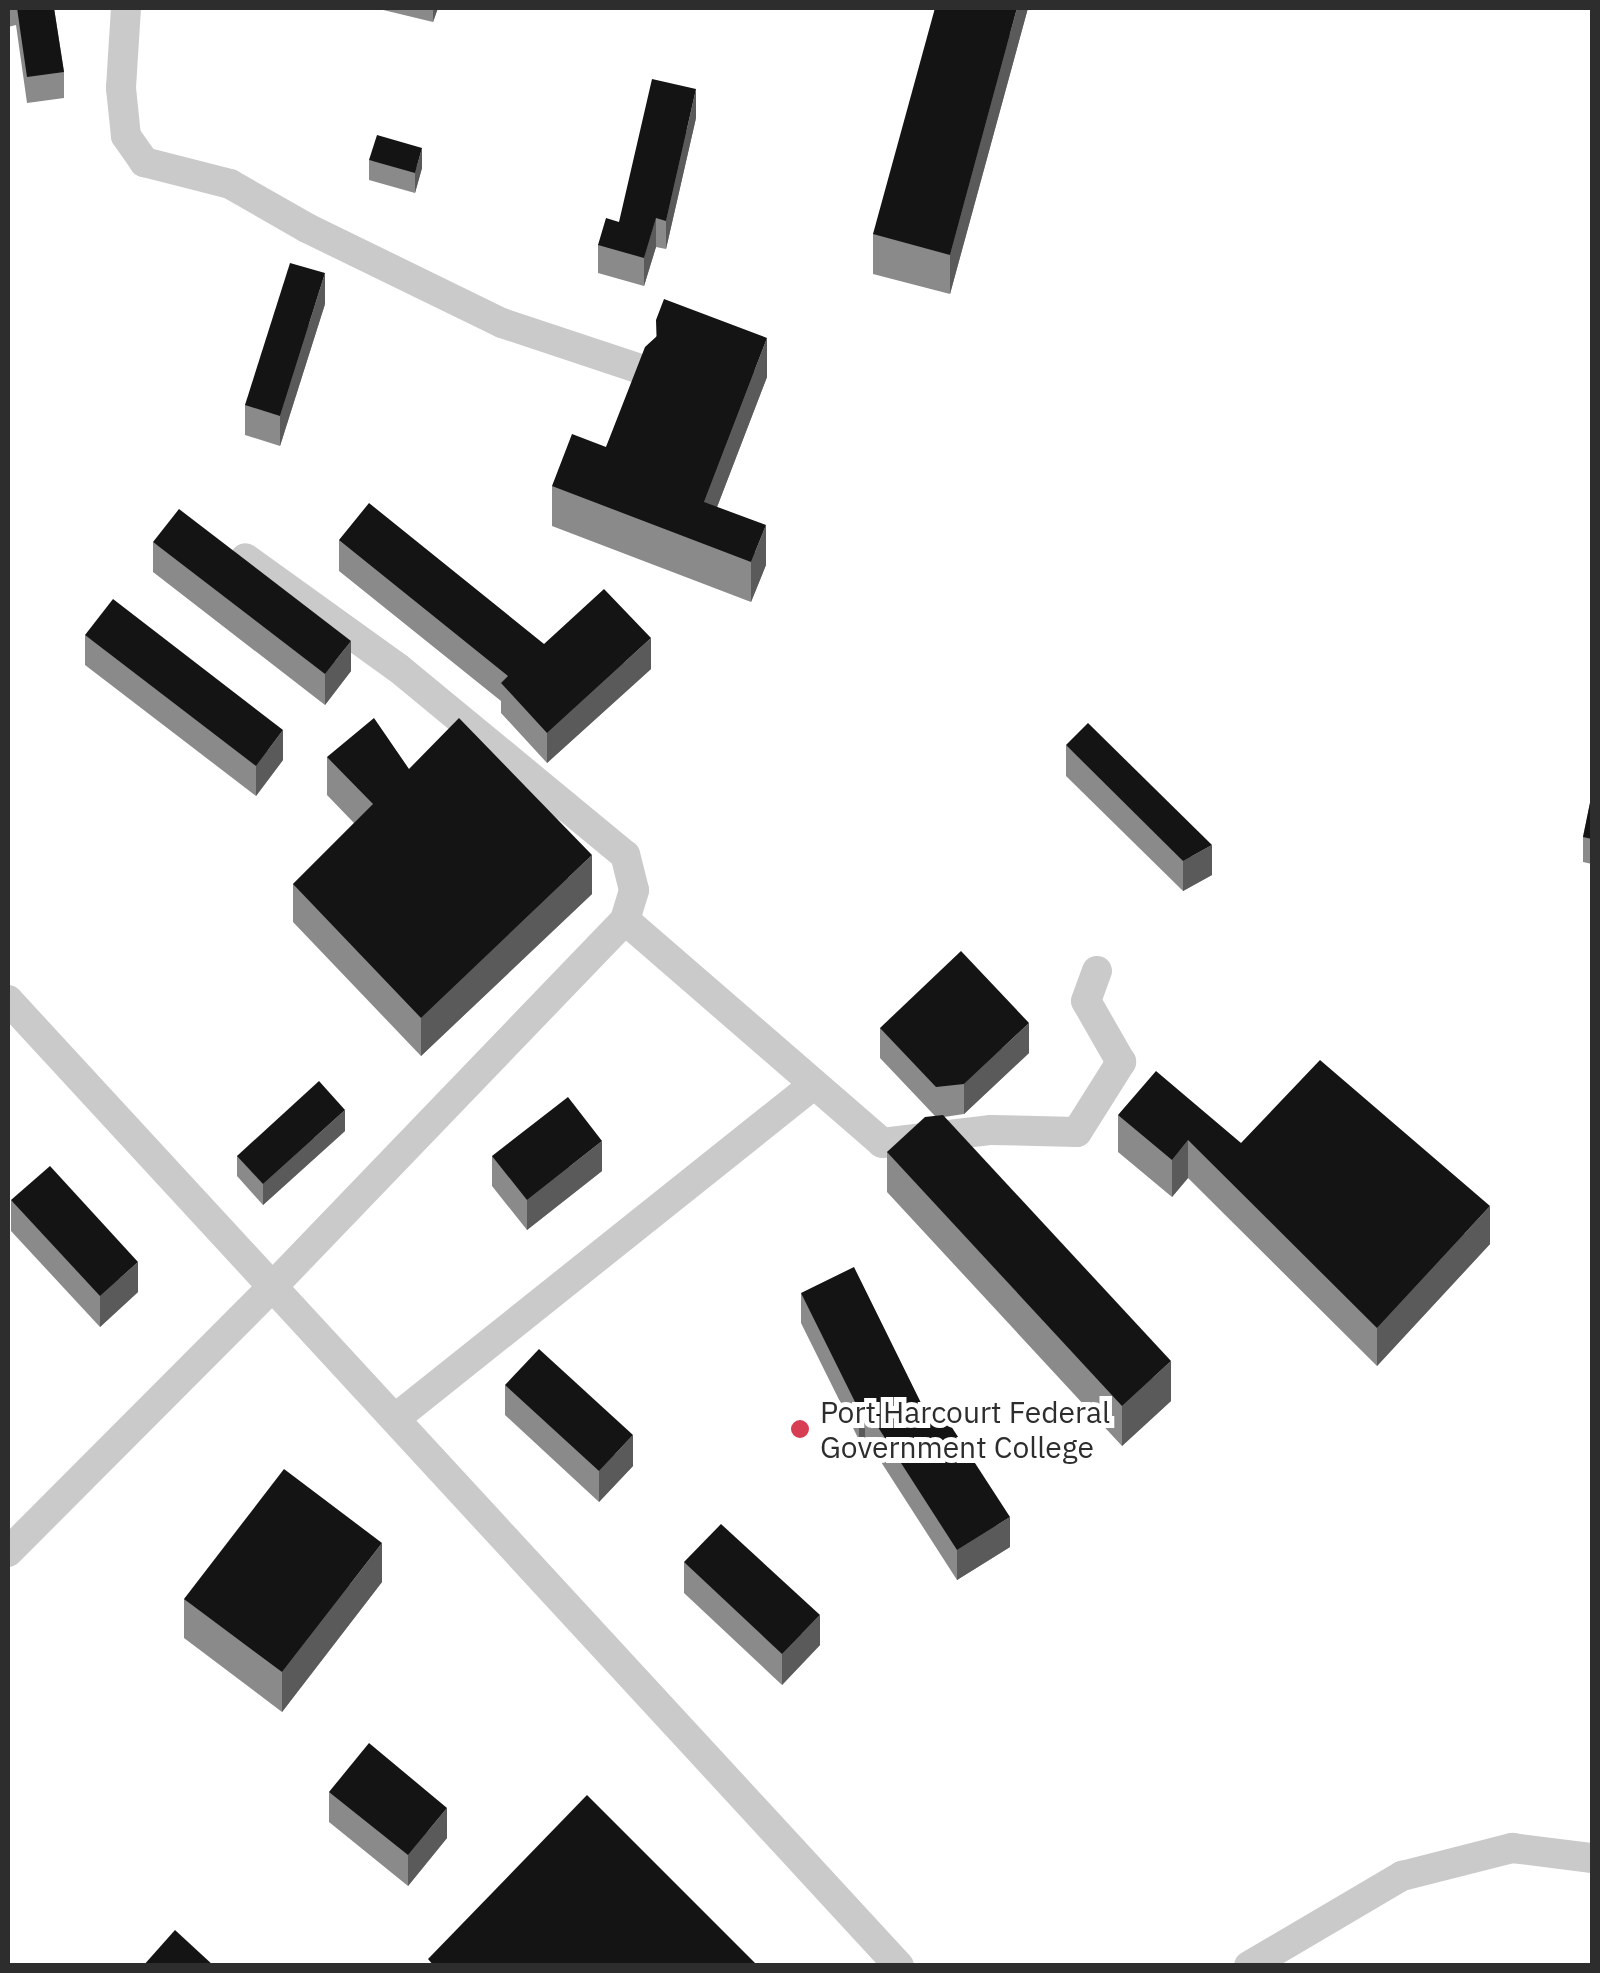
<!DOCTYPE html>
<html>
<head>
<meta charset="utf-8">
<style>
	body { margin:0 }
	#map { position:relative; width:1600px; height:1973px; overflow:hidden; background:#fff; font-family:"IBM Plex Sans",sans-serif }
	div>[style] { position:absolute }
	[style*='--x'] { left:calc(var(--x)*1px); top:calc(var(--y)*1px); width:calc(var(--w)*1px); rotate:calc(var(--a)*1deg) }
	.street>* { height:30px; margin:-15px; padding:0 15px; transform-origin:15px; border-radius:15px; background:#cacaca }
	.wall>* { inset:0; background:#8a8a8a }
	.shaded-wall>* { inset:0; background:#5a5a5a }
	.building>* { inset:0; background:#141414 }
	.dots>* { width:28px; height:28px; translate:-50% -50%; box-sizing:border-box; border:5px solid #fff; border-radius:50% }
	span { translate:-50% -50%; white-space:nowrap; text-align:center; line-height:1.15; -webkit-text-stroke:10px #fff; paint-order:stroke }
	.poi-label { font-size:30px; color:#2d2d2d }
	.left { translate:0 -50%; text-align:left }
	.frame { position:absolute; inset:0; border:10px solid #2d2d2d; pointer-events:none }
</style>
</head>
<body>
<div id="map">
	<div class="street">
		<i style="--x:126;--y:8;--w:80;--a:93.6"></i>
		<i style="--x:121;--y:88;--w:48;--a:84.1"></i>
		<i style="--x:126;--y:136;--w:32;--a:55"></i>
		<i style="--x:144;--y:162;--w:89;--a:14.3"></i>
		<i style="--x:230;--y:184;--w:89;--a:29.7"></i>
		<i style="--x:307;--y:228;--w:217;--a:26"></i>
		<i style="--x:502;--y:323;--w:145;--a:18.4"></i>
		<i style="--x:625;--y:920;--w:340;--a:40.9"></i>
		<i style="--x:882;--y:1143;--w:110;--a:-6.8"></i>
		<i style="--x:991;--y:1130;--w:86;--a:1.3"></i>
		<i style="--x:1077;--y:1132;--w:83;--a:-57.8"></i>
		<i style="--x:1121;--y:1062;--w:70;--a:-119.8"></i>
		<i style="--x:1086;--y:1001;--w:32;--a:-70"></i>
		<i style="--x:8;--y:1000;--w:1314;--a:47.31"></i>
		<i style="--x:397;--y:1417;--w:531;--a:-38.58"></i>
		<i style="--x:8;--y:1552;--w:377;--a:-45.1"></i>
		<i style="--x:274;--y:1285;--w:506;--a:-46.12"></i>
		<i style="--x:625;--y:920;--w:31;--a:-73"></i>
		<i style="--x:634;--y:890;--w:36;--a:-104"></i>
		<i style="--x:625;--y:855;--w:294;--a:-140.5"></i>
		<i style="--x:398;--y:668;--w:188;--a:-144.3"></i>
		<i style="--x:1249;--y:1966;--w:178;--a:-30.5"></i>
		<i style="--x:1402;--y:1876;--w:114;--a:-14.3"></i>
		<i style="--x:1512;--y:1848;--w:81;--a:7.1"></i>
	</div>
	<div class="wall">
		<i style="clip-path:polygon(8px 8px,54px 8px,64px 72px,64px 98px,27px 103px,16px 25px,8px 27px)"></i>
		<i style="clip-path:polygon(375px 8px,438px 8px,433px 22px)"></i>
		<i style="clip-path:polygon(1028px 8px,950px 294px,873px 274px,873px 234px)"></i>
		<i style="clip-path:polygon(696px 118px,666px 249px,656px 247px,644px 286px,598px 273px,598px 245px,619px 222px)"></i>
		<i style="clip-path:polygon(369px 160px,422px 168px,415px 193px,369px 180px)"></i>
		<i style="clip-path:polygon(325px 304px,280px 446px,245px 435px,245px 405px)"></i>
		<i style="clip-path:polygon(656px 320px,767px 377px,717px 507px,766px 565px,751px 602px,552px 526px,552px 486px,606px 447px,656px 338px)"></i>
		<i style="clip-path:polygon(339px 540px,544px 644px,651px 669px,547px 763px,501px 713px,501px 701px,339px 571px)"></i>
		<i style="clip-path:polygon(153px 542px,351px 671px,325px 705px,153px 572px)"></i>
		<i style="clip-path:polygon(85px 635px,283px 760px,256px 796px,85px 665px)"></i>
		<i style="clip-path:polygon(1066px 745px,1212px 875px,1183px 891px,1066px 776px)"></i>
		<i style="clip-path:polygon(327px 757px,409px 769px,592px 894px,421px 1056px,293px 922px,293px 884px,354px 823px,327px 795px)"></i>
		<i style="clip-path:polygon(1592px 793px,1592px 864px,1583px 862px,1583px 837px)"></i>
		<i style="clip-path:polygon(880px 1028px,1029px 1053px,964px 1114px,944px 1117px,1171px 1401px,1122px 1446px,887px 1192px,887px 1152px,935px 1116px,880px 1058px)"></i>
		<i style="clip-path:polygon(1118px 1115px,1241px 1143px,1490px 1244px,1377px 1366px,1188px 1178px,1172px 1197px,1118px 1152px)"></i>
		<i style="clip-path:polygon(345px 1131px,263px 1205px,237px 1176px,237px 1156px)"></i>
		<i style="clip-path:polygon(492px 1156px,602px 1171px,527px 1230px,492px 1186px)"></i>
		<i style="clip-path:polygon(11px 1200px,138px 1292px,100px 1327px,11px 1231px)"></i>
		<i style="clip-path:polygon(801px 1293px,926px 1413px,1010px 1547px,957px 1580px,865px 1437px,859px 1440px,801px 1323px)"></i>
		<i style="clip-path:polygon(505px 1385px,633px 1466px,599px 1502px,505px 1415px)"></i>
		<i style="clip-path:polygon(684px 1562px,820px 1645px,782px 1685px,684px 1593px)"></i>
		<i style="clip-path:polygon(382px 1582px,282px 1712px,184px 1638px,184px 1599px)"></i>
		<i style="clip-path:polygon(329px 1792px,447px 1838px,408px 1886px,329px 1822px)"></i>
	</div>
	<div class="shaded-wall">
		<i style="clip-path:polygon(433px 8px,438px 8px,433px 22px)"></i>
		<i style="clip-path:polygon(1017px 8px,1028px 8px,950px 294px,950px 255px)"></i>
		<i style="clip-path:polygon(696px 89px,696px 118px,666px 249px,666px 221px)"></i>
		<i style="clip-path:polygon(422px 148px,422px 168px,415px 193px,415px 173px)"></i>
		<i style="clip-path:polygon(656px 218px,656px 247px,644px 286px,644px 258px)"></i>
		<i style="clip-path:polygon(325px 273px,325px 304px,280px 446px,280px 416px)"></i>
		<i style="clip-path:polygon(767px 338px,767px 377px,704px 541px,704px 502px)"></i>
		<i style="clip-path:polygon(766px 525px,766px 565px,751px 602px,751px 562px)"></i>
		<i style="clip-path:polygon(651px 638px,651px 669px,547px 763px,547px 733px)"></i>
		<i style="clip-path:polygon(351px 641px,351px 671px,325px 705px,325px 674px)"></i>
		<i style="clip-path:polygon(283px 730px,283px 760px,256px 796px,256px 766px)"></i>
		<i style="clip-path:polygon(1212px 845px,1212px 875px,1183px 891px,1183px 861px)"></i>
		<i style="clip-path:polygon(592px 855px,592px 894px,421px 1056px,421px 1018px)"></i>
		<i style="clip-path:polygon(1029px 1023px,1029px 1053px,964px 1114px,964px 1084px)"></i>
		<i style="clip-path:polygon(345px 1110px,345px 1131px,263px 1205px,263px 1184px)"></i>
		<i style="clip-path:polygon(1188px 1140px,1188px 1178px,1172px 1197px,1172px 1160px)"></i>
		<i style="clip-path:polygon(602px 1141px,602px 1171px,527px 1230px,527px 1200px)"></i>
		<i style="clip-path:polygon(1490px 1206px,1490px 1244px,1377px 1366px,1377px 1328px)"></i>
		<i style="clip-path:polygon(138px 1262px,138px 1292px,100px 1327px,100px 1296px)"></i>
		<i style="clip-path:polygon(1171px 1361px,1171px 1401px,1122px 1446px,1122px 1406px)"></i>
		<i style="clip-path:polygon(865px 1407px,865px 1437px,859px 1440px,859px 1410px)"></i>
		<i style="clip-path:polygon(633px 1435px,633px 1466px,599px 1502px,599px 1471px)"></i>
		<i style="clip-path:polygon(1010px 1517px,1010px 1547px,957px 1580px,957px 1550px)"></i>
		<i style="clip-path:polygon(382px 1543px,382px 1582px,282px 1712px,282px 1672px)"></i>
		<i style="clip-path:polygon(820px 1615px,820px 1645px,782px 1685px,782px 1654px)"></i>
		<i style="clip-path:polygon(447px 1808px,447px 1838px,408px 1886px,408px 1855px)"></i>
	</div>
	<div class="building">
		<i style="clip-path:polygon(17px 8px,54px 8px,64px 72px,27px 77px)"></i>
		<i style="clip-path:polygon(935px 8px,1017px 8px,950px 255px,873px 234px)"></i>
		<i style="clip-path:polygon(652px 79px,696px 89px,666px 221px,656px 218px,644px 258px,598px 245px,606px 218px,619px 222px)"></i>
		<i style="clip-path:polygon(377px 135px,422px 148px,415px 173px,369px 160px)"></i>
		<i style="clip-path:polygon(290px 263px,325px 273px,280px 416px,245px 405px)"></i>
		<i style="clip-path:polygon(664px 299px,767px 338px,704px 502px,766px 525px,751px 562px,552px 486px,572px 434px,606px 447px,645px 347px,657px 336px,656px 320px)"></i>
		<i style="clip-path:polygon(369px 503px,544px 644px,604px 589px,651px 638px,547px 733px,501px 683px,508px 676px,339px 540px)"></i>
		<i style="clip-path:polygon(179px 509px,351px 641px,325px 674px,153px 542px)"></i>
		<i style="clip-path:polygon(113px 599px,283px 730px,256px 766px,85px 635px)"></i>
		<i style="clip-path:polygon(374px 718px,409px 769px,459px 718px,592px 855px,421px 1018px,293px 884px,373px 804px,327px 757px)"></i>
		<i style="clip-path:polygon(1088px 723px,1212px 845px,1183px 861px,1066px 745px)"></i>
		<i style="clip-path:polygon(1592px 793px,1592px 839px,1583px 837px)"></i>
		<i style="clip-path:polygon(961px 951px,1029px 1023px,964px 1084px,936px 1087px,880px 1028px)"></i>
		<i style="clip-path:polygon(1320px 1060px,1490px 1206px,1377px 1328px,1188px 1140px,1172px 1160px,1118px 1115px,1156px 1071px,1241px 1143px)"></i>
		<i style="clip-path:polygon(319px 1081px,345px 1110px,263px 1184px,237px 1156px)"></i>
		<i style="clip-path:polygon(568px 1097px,602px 1141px,527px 1200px,492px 1156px)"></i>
		<i style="clip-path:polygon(943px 1115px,1171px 1361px,1122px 1406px,887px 1152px,925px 1117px)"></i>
		<i style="clip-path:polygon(50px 1166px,138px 1262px,100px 1296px,11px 1200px)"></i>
		<i style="clip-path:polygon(854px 1267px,926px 1413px,938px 1406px,1010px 1517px,957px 1550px,865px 1407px,859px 1410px,801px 1293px)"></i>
		<i style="clip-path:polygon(539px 1349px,633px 1435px,599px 1471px,505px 1385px)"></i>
		<i style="clip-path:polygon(284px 1469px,382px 1543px,282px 1672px,184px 1599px)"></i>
		<i style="clip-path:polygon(721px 1524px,820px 1615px,782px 1654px,684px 1562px)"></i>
		<i style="clip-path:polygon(369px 1743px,447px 1808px,408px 1855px,329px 1792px)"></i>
		<i style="clip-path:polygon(587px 1795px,758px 1966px,434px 1966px,428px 1959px)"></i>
		<i style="clip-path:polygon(175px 1930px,214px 1966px,143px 1966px)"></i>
	</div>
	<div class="dots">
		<i style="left:800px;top:1429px;background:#d73d53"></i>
	</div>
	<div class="poi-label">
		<span class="left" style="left:820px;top:1429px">Port Harcourt Federal<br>Government College</span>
	</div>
	<div class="frame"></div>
</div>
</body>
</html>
